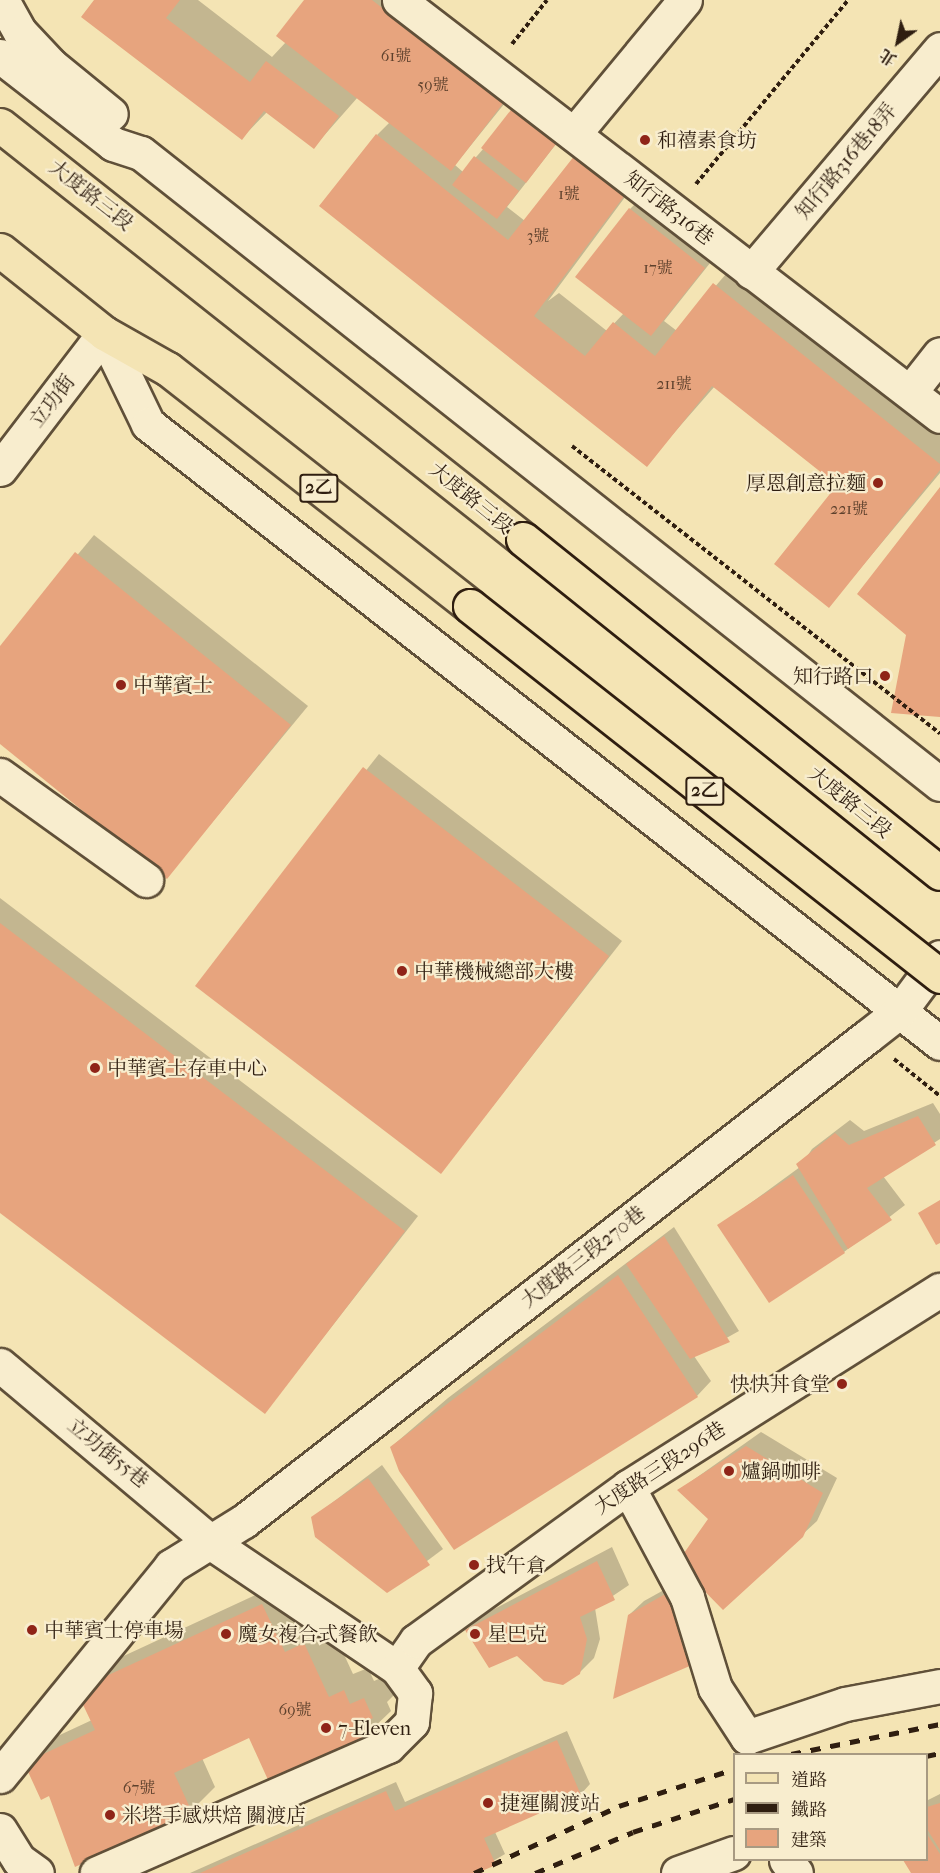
<!DOCTYPE html>
<html>
<head>
<meta charset="utf-8">
<style>
	body { margin:0 }
	#map { position:relative; width:940px; height:1873px; overflow:hidden; background:#f4e4b4; font-family:"IM FELL French Canon","Noto Serif TC",serif }
	div>[style] { position:absolute }
	[style*='--x'] { left:calc(var(--x)*1px); top:calc(var(--y)*1px); width:calc(var(--w)*1px); rotate:calc(var(--a)*1deg) }
	.shadow>* { inset:0; background:#0003 }
	.building>* { inset:0; background:#e7a47e }
	.path>* { height:4px; margin-top:-2px; transform-origin:0; background:repeating-linear-gradient(90deg,#2f1e10 0 4.5px,transparent 0 7.5px) }
	.roads { filter:drop-shadow(2px 0 #605039) drop-shadow(-2px 0 #605039) drop-shadow(0 2px #605039) drop-shadow(0 -2px #605039) }
	.minor>* { height:33px; margin:-16.5px; padding:0 16.5px; transform-origin:16.5px; border-radius:16.5px; background:#f8edce }
	.major>* { height:33px; margin:-16.5px; padding:0 16.5px; transform-origin:16.5px; border-radius:16.5px; background:#f4e4b4 }
	.rail>* { height:4.5px; margin-top:-2.25px; transform-origin:0; background:repeating-linear-gradient(90deg,#2f1e10 0 10px,transparent 0 20px) }
	.bridges { filter:drop-shadow(2px 0 #2f1e10) drop-shadow(-2px 0 #2f1e10) drop-shadow(0 2px #2f1e10) drop-shadow(0 -2px #2f1e10) }
	.major-bridge>* { height:33px; margin:-16.5px; padding:0 16.5px; transform-origin:16.5px; border-radius:16.5px; background:#f4e4b4 }
	.dots>* { width:16px; height:16px; translate:-50% -50%; box-sizing:border-box; border:3px solid #f8edce; border-radius:50% }
	span { translate:-50% -50%; white-space:nowrap; text-align:center; line-height:1.15; -webkit-text-stroke:4.5px #f8edce; paint-order:stroke }
	.number-label { font-size:16px; color:#5d402c }
	.number-label span { -webkit-text-stroke-width:0 }
	.shield-label span { padding:2px 4px; background:#f8edce; border:2px solid; border-radius:4px; -webkit-text-stroke-width:0 }
	.shield-label { font-size:18px; color:#2f1e10; font-weight:700 }
	.poi-label { font-size:20px; color:#2f1e10 }
	.left { translate:0 -50%; text-align:left }
	.right { translate:-100% -50%; text-align:right }
	.street-label { font-size:20px; color:#2f1e10 }
	.legend { position:absolute; left:733px; top:1753px; width:195px; height:108px; box-sizing:border-box; background:#f8edce; border:2px solid #a89a82; margin:0; padding:8px 10px; list-style:none; font-size:18px; color:#2f1e10 }
	.legend li { display:flex; align-items:center; gap:12px; height:30px }
	.legend b { width:30px; border:2px solid #a89a82 }
	.north { position:absolute; left:868px; top:12px; width:60px; height:60px; -webkit-text-stroke:4px #f8edce; paint-order:stroke; rotate:213deg; font-size:16px; font-weight:700; line-height:24px; text-align:center; color:#2f1e10 }
	.north::after { content:''; display:block; margin:auto; width:21px; height:27px; background:#2f1e10; clip-path:polygon(50% 0,100% 100%,50% 72%,0 100%) }
</style>
</head>
<body>
<div id="map">
	<div class="shadow">
		<i style="clip-path:polygon(96px 0,198px 0,272px 57px,286px 42px,306px 0,413px 0,521px 83px,455px 165px,463px 172px,484px 148px,567px 130px,507px 207px,525px 221px,577px 156px,634px 185px,548px 301px,559px 293px,607px 331px,624px 313px,630px 209px,644px 195px,718px 253px,664px 321px,677px 331px,738px 260px,940px 421px,940px 473px,829px 606px,839px 485px,715px 386px,646px 465px,377px 135px,390px 122px,358px 97px,314px 147px,268px 111px,242px 138px)"></i>
		<i style="clip-path:polygon(94px 535px,308px 706px,167px 877px,0 742px,0 648px)"></i>
		<i style="clip-path:polygon(379px 754px,622px 941px,441px 1172px,197px 985px)"></i>
		<i style="clip-path:polygon(0 898px,418px 1216px,265px 1412px,0 1211px)"></i>
		<i style="clip-path:polygon(933px 1103px,940px 1114px,940px 1139px,883px 1176px,905px 1205px,844px 1252px,719px 1226px,800px 1167px,812px 1149px,850px 1120px,864px 1131px)"></i>
		<i style="clip-path:polygon(674px 1227px,739px 1331px,694px 1356px,711px 1381px,697px 1396px,391px 1447px,448px 1398px)"></i>
		<i style="clip-path:polygon(761px 1432px,837px 1478px,817px 1521px,723px 1608px,710px 1519px,679px 1490px)"></i>
		<i style="clip-path:polygon(382px 1465px,443px 1549px,387px 1591px,312px 1518px)"></i>
		<i style="clip-path:polygon(612px 1547px,629px 1585px,595px 1608px,600px 1639px,594px 1658px,579px 1673px,467px 1630px,481px 1616px)"></i>
		<i style="clip-path:polygon(691px 1575px,720px 1644px,705px 1658px,629px 1615px,644px 1601px)"></i>
		<i style="clip-path:polygon(286px 1581px,309px 1629px,328px 1620px,353px 1674px,368px 1668px,374px 1681px,388px 1675px,396px 1693px,387px 1702px,391px 1711px,367px 1734px,270px 1780px,250px 1736px,202px 1758px,215px 1787px,191px 1811px,76px 1864px,50px 1794px,26px 1764px,49px 1740px,92px 1720px,102px 1666px)"></i>
		<i style="clip-path:polygon(567px 1731px,590px 1784px,581px 1794px,495px 1832px,505px 1854px,473px 1873px,190px 1873px,396px 1782px,405px 1802px)"></i>
		<i style="clip-path:polygon(940px 1794px,940px 1873px,913px 1873px,904px 1860px,926px 1860px,926px 1801px)"></i>
	</div>
	<div class="building">
		<i style="clip-path:polygon(94px 0,180px 0,166px 18px,250px 82px,266px 61px,339px 116px,314px 149px,264px 111px,242px 140px,81px 17px)"></i>
		<i style="clip-path:polygon(304px 0,372px 0,504px 102px,451px 171px,276px 36px)"></i>
		<i style="clip-path:polygon(514px 106px,559px 140px,526px 183px,481px 148px)"></i>
		<i style="clip-path:polygon(376px 134px,508px 240px,575px 155px,625px 195px,534px 316px,585px 356px,613px 322px,655px 356px,713px 283px,940px 464px,940px 470px,829px 608px,774px 564px,837px 485px,712px 386px,647px 467px,319px 206px)"></i>
		<i style="clip-path:polygon(474px 156px,519px 191px,497px 219px,452px 185px)"></i>
		<i style="clip-path:polygon(629px 208px,705px 268px,651px 336px,575px 277px)"></i>
		<i style="clip-path:polygon(940px 487px,940px 717px,891px 713px,906px 635px,857px 594px)"></i>
		<i style="clip-path:polygon(75px 552px,291px 725px,167px 879px,0 744px,0 646px)"></i>
		<i style="clip-path:polygon(363px 767px,609px 956px,441px 1174px,195px 986px)"></i>
		<i style="clip-path:polygon(0 923px,405px 1231px,265px 1414px,0 1213px)"></i>
		<i style="clip-path:polygon(918px 1116px,936px 1145px,867px 1188px,892px 1220px,848px 1249px,796px 1164px,835px 1133px,849px 1145px)"></i>
		<i style="clip-path:polygon(793px 1175px,845px 1253px,769px 1303px,717px 1225px)"></i>
		<i style="clip-path:polygon(940px 1200px,940px 1243px,936px 1245px,918px 1213px)"></i>
		<i style="clip-path:polygon(664px 1236px,730px 1342px,690px 1359px,626px 1264px)"></i>
		<i style="clip-path:polygon(618px 1275px,698px 1397px,454px 1550px,399px 1471px,390px 1447px)"></i>
		<i style="clip-path:polygon(746px 1446px,823px 1493px,803px 1537px,723px 1610px,677px 1563px,708px 1519px,677px 1490px)"></i>
		<i style="clip-path:polygon(368px 1478px,430px 1565px,387px 1593px,315px 1537px,311px 1517px)"></i>
		<i style="clip-path:polygon(597px 1561px,615px 1600px,580px 1617px,587px 1639px,580px 1674px,563px 1685px,544px 1681px,517px 1656px,489px 1668px,465px 1630px)"></i>
		<i style="clip-path:polygon(676px 1588px,706px 1659px,613px 1699px,628px 1615px)"></i>
		<i style="clip-path:polygon(262px 1604px,285px 1652px,304px 1643px,329px 1697px,344px 1690px,350px 1704px,364px 1698px,373px 1718px,362px 1723px,368px 1736px,269px 1782px,249px 1738px,174px 1773px,192px 1812px,75px 1867px,49px 1796px,41px 1800px,24px 1763px,95px 1730px,76px 1690px)"></i>
		<i style="clip-path:polygon(557px 1740px,581px 1795px,484px 1838px,496px 1865px,477px 1873px,200px 1873px,386px 1791px,395px 1811px)"></i>
		<i style="clip-path:polygon(940px 1803px,940px 1850px,927px 1829px,927px 1807px)"></i>
		<i style="clip-path:polygon(927px 1834px,940px 1854px,940px 1873px,911px 1873px,903px 1860px,927px 1860px)"></i>
	</div>
	<div class="path">
		<i style="--x:512;--y:44;--w:56;--a:-51.5"></i>
		<i style="--x:696;--y:184;--w:239;--a:-50.4"></i>
		<i style="--x:572;--y:446;--w:467;--a:38"></i>
		<i style="--x:894;--y:1059;--w:59;--a:38.8"></i>
	</div>
	<div class="roads">
		<div class="minor">
			<i style="--x:2;--y:0;--w:37;--a:61"></i>
			<i style="--x:20;--y:32;--w:45;--a:46.8"></i>
			<i style="--x:51;--y:65;--w:77;--a:39.2"></i>
			<i style="--x:399;--y:0;--w:682;--a:37.56"></i>
			<i style="--x:0;--y:56;--w:143;--a:37.9"></i>
			<i style="--x:113;--y:144;--w:29;--a:18"></i>
			<i style="--x:141;--y:153;--w:1018;--a:38.3"></i>
			<i style="--x:574;--y:134;--w:174;--a:-50.4"></i>
			<i style="--x:751;--y:272;--w:292;--a:-49.7"></i>
			<i style="--x:910;--y:392;--w:48;--a:-51.7"></i>
			<i style="--x:0;--y:469;--w:171;--a:-52.6"></i>
			<i style="--x:104;--y:333;--w:101;--a:64.2"></i>
			<i style="--x:148;--y:424;--w:1005;--a:38.01"></i>
			<i style="--x:0;--y:775;--w:180;--a:35.7"></i>
			<i style="--x:0;--y:1365;--w:278;--a:40"></i>
			<i style="--x:213;--y:1544;--w:222;--a:34"></i>
			<i style="--x:397;--y:1668;--w:31;--a:54"></i>
			<i style="--x:415;--y:1693;--w:29;--a:96"></i>
			<i style="--x:412;--y:1722;--w:34;--a:135"></i>
			<i style="--x:388;--y:1746;--w:318;--a:156.4"></i>
			<i style="--x:628;--y:1487;--w:125;--a:61.8"></i>
			<i style="--x:687;--y:1597;--w:95;--a:72.9"></i>
			<i style="--x:715;--y:1688;--w:59;--a:56.9"></i>
			<i style="--x:747;--y:1737;--w:103;--a:-18.6"></i>
			<i style="--x:845;--y:1704;--w:97;--a:-10.7"></i>
			<i style="--x:397;--y:1668;--w:33;--a:-55"></i>
			<i style="--x:416;--y:1641;--w:262;--a:-36"></i>
			<i style="--x:628;--y:1487;--w:369;--a:-32.3"></i>
			<i style="--x:0;--y:1776;--w:271;--a:-50.8"></i>
			<i style="--x:171;--y:1566;--w:86;--a:-31.7"></i>
			<i style="--x:244;--y:1521;--w:790;--a:-37.86"></i>
			<i style="--x:868;--y:1036;--w:41;--a:-38"></i>
			<i style="--x:900;--y:1011;--w:67;--a:-53.5"></i>
			<i style="--x:0;--y:1830;--w:36;--a:58"></i>
			<i style="--x:19;--y:1860;--w:22;--a:36"></i>
			<i style="--x:786;--y:1860;--w:16;--a:52"></i>
			<i style="--x:678;--y:1873;--w:59;--a:-19.7"></i>
		</div>
		<div class="major">
			<i style="--x:0;--y:125;--w:667;--a:38.36"></i>
			<i style="--x:0;--y:250;--w:133;--a:38.6"></i>
			<i style="--x:104;--y:333;--w:73;--a:29.4"></i>
			<i style="--x:168;--y:369;--w:384;--a:38.1"></i>
		</div>
	</div>
	<div class="rail">
		<i style="--x:791;--y:1754;--w:152;--a:-11.4"></i>
		<i style="--x:926;--y:1756;--w:14;--a:-12"></i>
		<i style="--x:474;--y:1873;--w:160;--a:-24.8"></i>
		<i style="--x:619;--y:1806;--w:121;--a:-17.8"></i>
		<i style="--x:535;--y:1873;--w:106;--a:-22.7"></i>
		<i style="--x:633;--y:1832;--w:106;--a:-18.1"></i>
	</div>
	<div class="bridges">
		<div class="major-bridge">
			<i style="--x:523;--y:539;--w:534;--a:38.69"></i>
			<i style="--x:470;--y:606;--w:598;--a:38.21"></i>
		</div>
	</div>
	<div class="dots">
		<i style="left:645px;top:140px;background:#8f2418"></i>
		<i style="left:878px;top:483px;background:#8f2418"></i>
		<i style="left:885px;top:676px;background:#8f2418"></i>
		<i style="left:121px;top:685px;background:#8f2418"></i>
		<i style="left:402px;top:971px;background:#8f2418"></i>
		<i style="left:95px;top:1068px;background:#8f2418"></i>
		<i style="left:842px;top:1384px;background:#8f2418"></i>
		<i style="left:729px;top:1471px;background:#8f2418"></i>
		<i style="left:474px;top:1565px;background:#8f2418"></i>
		<i style="left:32px;top:1630px;background:#8f2418"></i>
		<i style="left:226px;top:1634px;background:#8f2418"></i>
		<i style="left:475px;top:1634px;background:#8f2418"></i>
		<i style="left:326px;top:1728px;background:#8f2418"></i>
		<i style="left:488px;top:1803px;background:#8f2418"></i>
		<i style="left:110px;top:1815px;background:#8f2418"></i>
	</div>
	<div class="number-label">
		<span style="left:396px;top:56px">61號</span>
		<span style="left:433px;top:85px">59號</span>
		<span style="left:569px;top:194px">1號</span>
		<span style="left:538px;top:236px">3號</span>
		<span style="left:658px;top:268px">17號</span>
		<span style="left:674px;top:384px">211號</span>
		<span style="left:849px;top:509px">221號</span>
		<span style="left:295px;top:1710px">69號</span>
		<span style="left:139px;top:1788px">67號</span>
	</div>
	<div class="shield-label">
		<span style="left:319px;top:488px">2乙</span>
		<span style="left:705px;top:791px">2乙</span>
	</div>
	<div class="poi-label">
		<span class="left" style="left:657px;top:140px">和禧素食坊</span>
		<span class="right" style="left:866px;top:483px">厚恩創意拉麵</span>
		<span class="right" style="left:873px;top:676px">知行路口</span>
		<span class="left" style="left:133px;top:685px">中華賓士</span>
		<span class="left" style="left:414px;top:971px">中華機械總部大樓</span>
		<span class="left" style="left:107px;top:1068px">中華賓士存車中心</span>
		<span class="right" style="left:830px;top:1384px">快快丼食堂</span>
		<span class="left" style="left:741px;top:1471px">爐鍋咖啡</span>
		<span class="left" style="left:486px;top:1565px">找午倉</span>
		<span class="left" style="left:44px;top:1630px">中華賓士停車場</span>
		<span class="left" style="left:238px;top:1634px">魔女複合式餐飲</span>
		<span class="left" style="left:487px;top:1634px">星巴克</span>
		<span class="left" style="left:338px;top:1728px">7-Eleven</span>
		<span class="left" style="left:500px;top:1803px">捷運關渡站</span>
		<span class="left" style="left:122px;top:1815px">米塔手感烘焙 關渡店</span>
	</div>
	<div class="street-label">
		<span style="left:846px;top:161px;rotate:-50deg">知行路316巷18弄</span>
		<span style="left:91px;top:195px;rotate:38deg">大度路三段</span>
		<span style="left:669px;top:208px;rotate:38deg">知行路316巷</span>
		<span style="left:52px;top:401px;rotate:-53deg">立功街</span>
		<span style="left:471px;top:498px;rotate:39deg">大度路三段</span>
		<span style="left:850px;top:802px;rotate:39deg">大度路三段</span>
		<span style="left:583px;top:1257px;rotate:-38deg">大度路三段270巷</span>
		<span style="left:108px;top:1453px;rotate:39deg">立功街55巷</span>
		<span style="left:660px;top:1468px;rotate:-33deg">大度路三段296巷</span>
	</div>
	<ul class="legend">
	<li><b style="height:8px;background:#f4e4b4"></b>道路</li>
	<li><b style="height:8px;background:#2f1e10"></b>鐵路</li>
	<li><b style="height:16px;background:#e7a47e"></b>建築</li>
	</ul>
	<div class="north">北</div>
</div>
</body>
</html>
